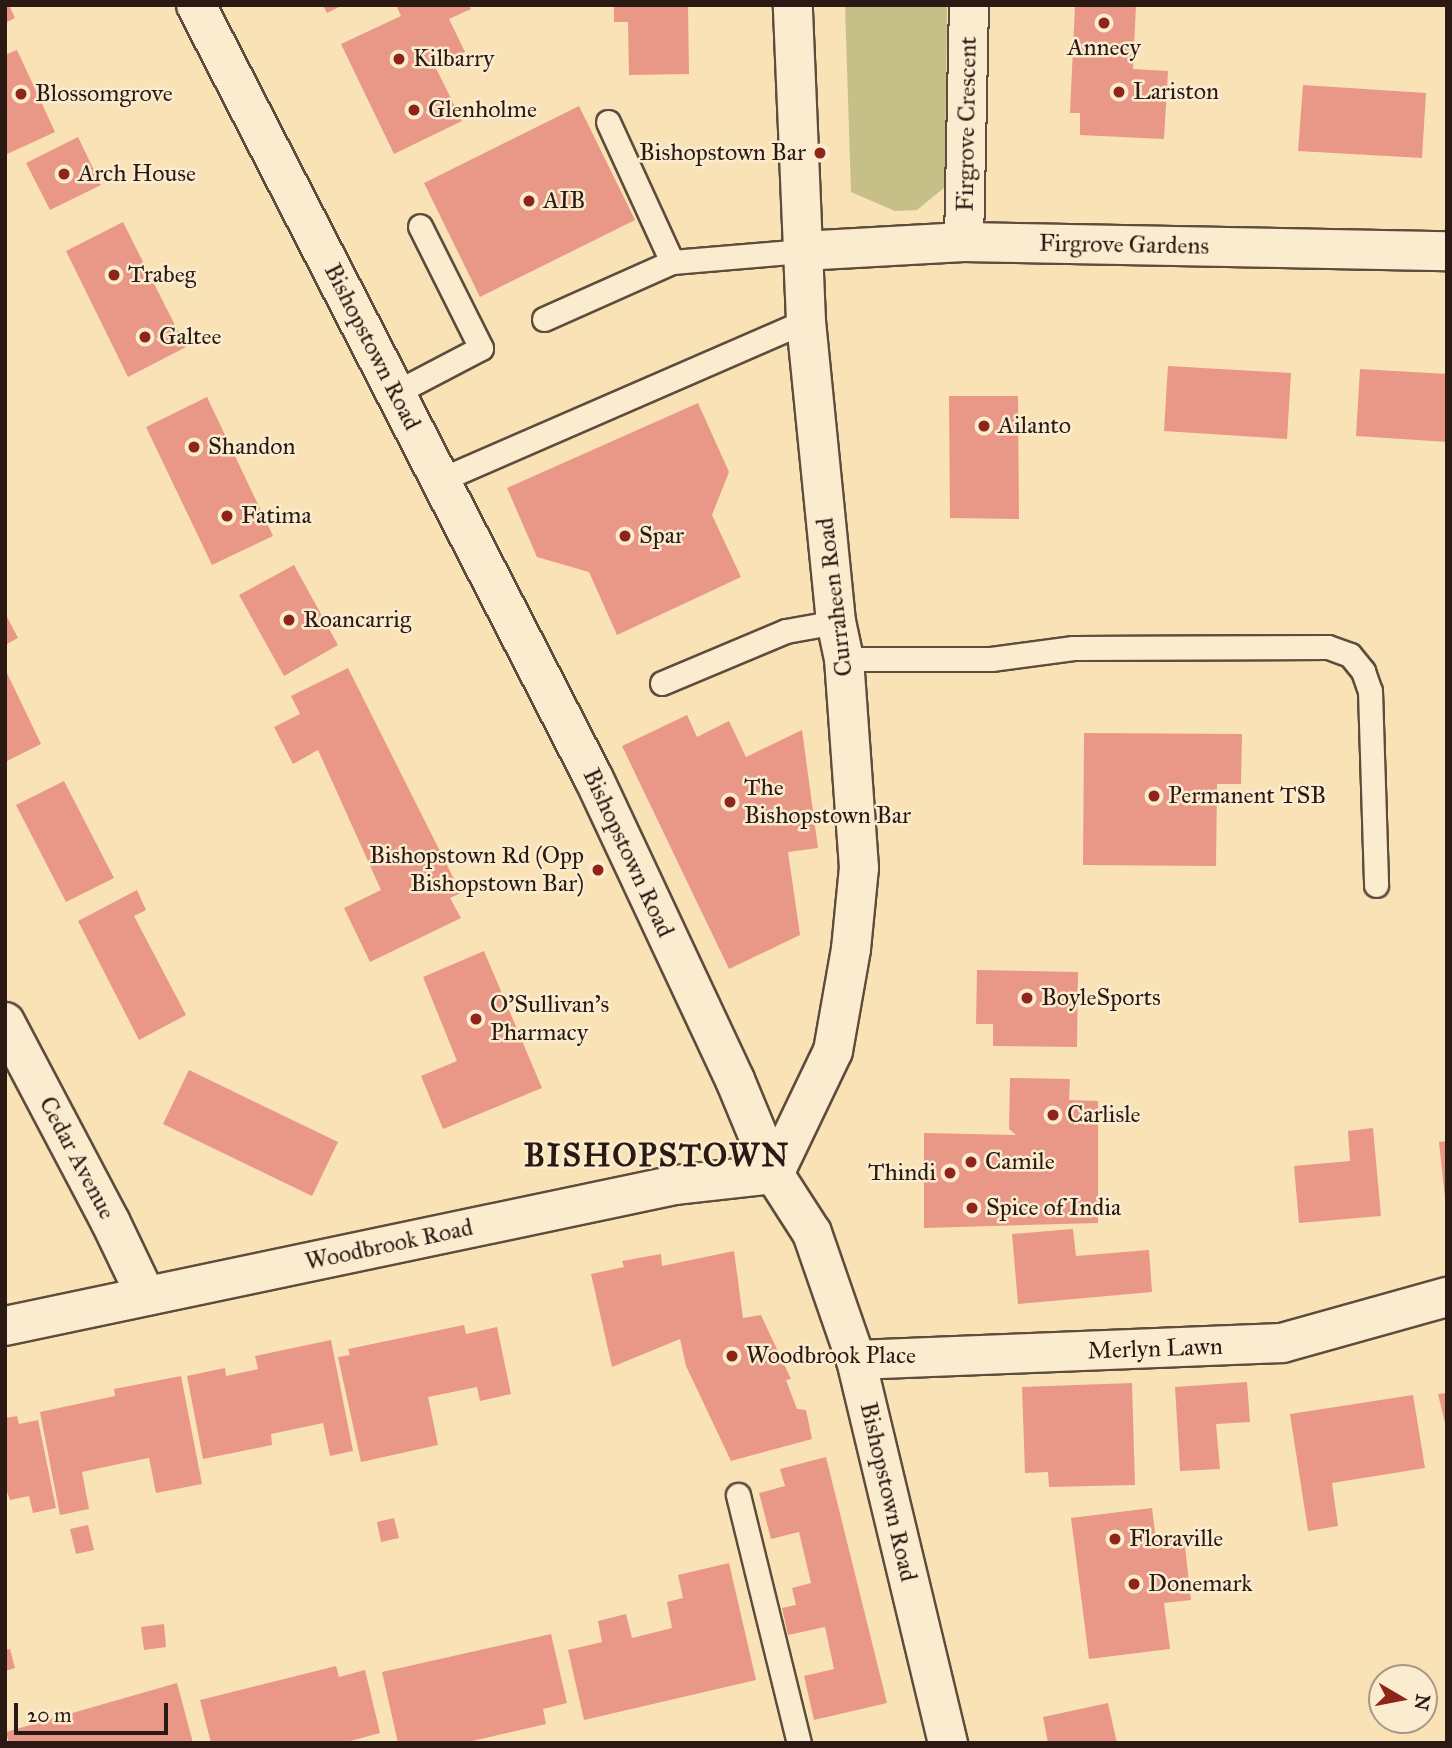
<!DOCTYPE html>
<html>
<head>
<meta charset="utf-8">
<style>
	body { margin:0 }
	#map { position:relative; width:1452px; height:1748px; overflow:hidden; background:#f9e2b6; font-family:"IM FELL Great Primer",serif }
	div>[style] { position:absolute }
	[style*='--x'] { left:calc(var(--x)*1px); top:calc(var(--y)*1px); width:calc(var(--w)*1px); rotate:calc(var(--a)*1deg) }
	.green>* { inset:0; background:#c6c088 }
	.building>* { inset:0; background:#e99888 }
	.roads { filter:drop-shadow(2px 0 #5e4c3c) drop-shadow(-2px 0 #5e4c3c) drop-shadow(0 2px #5e4c3c) drop-shadow(0 -2px #5e4c3c) }
	.lane>* { height:23px; margin:-11.5px; padding:0 11.5px; transform-origin:11.5px; border-radius:11.5px; background:#fbecd0 }
	.street>* { height:38px; margin:-19px; padding:0 19px; transform-origin:19px; border-radius:19px; background:#fbecd0 }
	.secondary>* { height:38px; margin:-19px; padding:0 19px; transform-origin:19px; border-radius:19px; background:#fbecd0 }
	.dots>* { width:19px; height:19px; translate:-50% -50%; box-sizing:border-box; border:4px solid #fbecd0; border-radius:50% }
	span { translate:-50% -50%; white-space:nowrap; text-align:center; line-height:1.15; -webkit-text-stroke:5px #fbecd0; paint-order:stroke }
	.poi-label { font-size:24px; color:#2b1a13 }
	.left { translate:0 -50%; text-align:left }
	.right { translate:-100% -50%; text-align:right }
	.street-label { font-size:24px; color:#2b1a13 }
	.district-label { font-size:32px; color:#2b1a13; font-weight:700; letter-spacing:2px }
	.frame { position:absolute; inset:0; border:7px solid #2b1a13; pointer-events:none }
	.north { position:absolute; left:1368px; top:1664px; width:70px; height:70px; box-sizing:border-box; background:#fbecd0; border:2px solid #a89884; border-radius:50%; rotate:100deg; font-size:19px; font-weight:700; line-height:28px; text-align:center; color:#2b1a13 }
	.north::after { content:''; display:block; margin:auto; width:24px; height:32px; background:#8f2418; clip-path:polygon(50% 0,100% 100%,50% 72%,0 100%) }
	.scale { position:absolute; left:14px; top:1703px; width:154px; height:32px; box-sizing:border-box; border:4px solid #2b1a13; border-top:0; padding-left:9px; font-size:21px; line-height:24px; white-space:nowrap; color:#2b1a13; -webkit-text-stroke:5px #fbecd0; paint-order:stroke }
</style>
</head>
<body>
<div id="map">
	<div class="green">
		<i style="clip-path:polygon(845px 5px,947px 5px,945px 187px,917px 210px,895px 211px,851px 192px)"></i>
	</div>
	<div class="building">
		<i style="clip-path:polygon(5px 5px,9px 5px,15px 18px,5px 23px)"></i>
		<i style="clip-path:polygon(323px 5px,343px 5px,327px 13px)"></i>
		<i style="clip-path:polygon(396px 5px,469px 5px,471px 9px,449px 19px,465px 52px,435px 66px,462px 121px,394px 154px,341px 44px,401px 16px)"></i>
		<i style="clip-path:polygon(614px 5px,688px 5px,689px 74px,629px 75px,628px 22px,614px 22px)"></i>
		<i style="clip-path:polygon(1075px 5px,1136px 5px,1133px 69px,1168px 71px,1164px 139px,1080px 135px,1080px 113px,1070px 113px)"></i>
		<i style="clip-path:polygon(17px 50px,55px 132px,5px 155px,5px 55px)"></i>
		<i style="clip-path:polygon(1303px 85px,1426px 93px,1422px 158px,1298px 151px)"></i>
		<i style="clip-path:polygon(579px 106px,635px 220px,480px 297px,424px 183px)"></i>
		<i style="clip-path:polygon(78px 137px,101px 185px,50px 210px,26px 163px)"></i>
		<i style="clip-path:polygon(123px 222px,186px 347px,128px 377px,66px 251px)"></i>
		<i style="clip-path:polygon(1168px 366px,1291px 373px,1287px 439px,1164px 431px)"></i>
		<i style="clip-path:polygon(1360px 369px,1447px 374px,1447px 442px,1356px 436px)"></i>
		<i style="clip-path:polygon(949px 396px,1018px 396px,1019px 519px,950px 518px)"></i>
		<i style="clip-path:polygon(207px 397px,273px 536px,212px 565px,146px 427px)"></i>
		<i style="clip-path:polygon(698px 403px,729px 472px,712px 515px,741px 577px,617px 635px,589px 572px,537px 557px,507px 488px)"></i>
		<i style="clip-path:polygon(294px 565px,338px 645px,284px 676px,239px 595px)"></i>
		<i style="clip-path:polygon(5px 613px,18px 638px,5px 645px)"></i>
		<i style="clip-path:polygon(348px 668px,461px 893px,450px 898px,461px 918px,370px 962px,344px 908px,381px 890px,318px 750px,293px 764px,274px 727px,300px 714px,291px 696px)"></i>
		<i style="clip-path:polygon(5px 669px,41px 744px,5px 762px)"></i>
		<i style="clip-path:polygon(687px 715px,697px 737px,729px 721px,746px 757px,802px 730px,818px 848px,788px 852px,800px 935px,729px 969px,622px 746px)"></i>
		<i style="clip-path:polygon(1084px 733px,1242px 734px,1241px 784px,1217px 784px,1216px 866px,1083px 865px)"></i>
		<i style="clip-path:polygon(64px 781px,114px 878px,66px 902px,16px 805px)"></i>
		<i style="clip-path:polygon(137px 890px,146px 910px,134px 916px,186px 1015px,139px 1040px,78px 921px)"></i>
		<i style="clip-path:polygon(484px 951px,542px 1088px,443px 1129px,421px 1076px,457px 1061px,423px 977px)"></i>
		<i style="clip-path:polygon(977px 970px,1078px 972px,1077px 1047px,993px 1046px,993px 1024px,976px 1024px)"></i>
		<i style="clip-path:polygon(189px 1070px,338px 1142px,312px 1196px,163px 1124px)"></i>
		<i style="clip-path:polygon(1010px 1078px,1070px 1079px,1069px 1100px,1098px 1101px,1098px 1223px,924px 1228px,924px 1133px,1016px 1135px,1009px 1129px)"></i>
		<i style="clip-path:polygon(1373px 1128px,1381px 1216px,1299px 1223px,1294px 1166px,1350px 1161px,1348px 1131px)"></i>
		<i style="clip-path:polygon(1447px 1141px,1447px 1198px,1445px 1198px,1439px 1142px)"></i>
		<i style="clip-path:polygon(1073px 1229px,1076px 1256px,1149px 1250px,1152px 1292px,1018px 1304px,1012px 1234px)"></i>
		<i style="clip-path:polygon(734px 1251px,743px 1318px,761px 1315px,791px 1379px,786px 1380px,797px 1409px,806px 1410px,812px 1439px,731px 1461px,686px 1366px,680px 1339px,612px 1367px,591px 1274px,624px 1267px,622px 1261px,661px 1254px,662px 1266px)"></i>
		<i style="clip-path:polygon(464px 1325px,466px 1334px,497px 1327px,511px 1394px,480px 1401px,477px 1387px,428px 1397px,438px 1445px,361px 1462px,338px 1357px,350px 1355px,348px 1349px)"></i>
		<i style="clip-path:polygon(331px 1340px,353px 1451px,330px 1456px,323px 1423px,271px 1434px,272px 1445px,203px 1459px,187px 1376px,225px 1368px,226px 1376px,258px 1369px,255px 1356px)"></i>
		<i style="clip-path:polygon(181px 1376px,202px 1484px,156px 1493px,149px 1458px,128px 1462px,82px 1472px,89px 1509px,60px 1515px,40px 1412px,115px 1396px,114px 1389px)"></i>
		<i style="clip-path:polygon(1247px 1382px,1250px 1422px,1216px 1424px,1220px 1469px,1180px 1471px,1175px 1387px)"></i>
		<i style="clip-path:polygon(1132px 1383px,1135px 1485px,1049px 1487px,1048px 1472px,1025px 1473px,1022px 1387px)"></i>
		<i style="clip-path:polygon(1447px 1393px,1447px 1427px,1446px 1427px,1438px 1394px)"></i>
		<i style="clip-path:polygon(1413px 1395px,1425px 1468px,1332px 1483px,1338px 1526px,1308px 1531px,1290px 1414px)"></i>
		<i style="clip-path:polygon(17px 1416px,19px 1424px,38px 1420px,56px 1508px,33px 1513px,29px 1496px,10px 1500px,5px 1486px,5px 1418px)"></i>
		<i style="clip-path:polygon(826px 1457px,887px 1703px,814px 1720px,804px 1676px,834px 1669px,825px 1627px,788px 1635px,782px 1608px,796px 1605px,792px 1588px,811px 1583px,799px 1532px,771px 1539px,759px 1493px,785px 1486px,780px 1469px)"></i>
		<i style="clip-path:polygon(1152px 1508px,1156px 1541px,1184px 1538px,1191px 1600px,1164px 1603px,1170px 1649px,1089px 1659px,1071px 1518px)"></i>
		<i style="clip-path:polygon(394px 1518px,399px 1538px,381px 1542px,377px 1522px)"></i>
		<i style="clip-path:polygon(88px 1525px,94px 1550px,76px 1554px,70px 1529px)"></i>
		<i style="clip-path:polygon(729px 1563px,756px 1680px,584px 1720px,568px 1650px,602px 1642px,598px 1621px,626px 1614px,632px 1638px,672px 1628px,667px 1602px,683px 1598px,678px 1575px)"></i>
		<i style="clip-path:polygon(164px 1624px,166px 1647px,144px 1650px,141px 1627px)"></i>
		<i style="clip-path:polygon(551px 1634px,567px 1703px,543px 1709px,546px 1724px,464px 1743px,398px 1743px,382px 1672px)"></i>
		<i style="clip-path:polygon(10px 1649px,15px 1668px,5px 1671px,5px 1650px)"></i>
		<i style="clip-path:polygon(336px 1666px,339px 1677px,365px 1670px,380px 1733px,343px 1743px,211px 1743px,200px 1700px)"></i>
		<i style="clip-path:polygon(177px 1683px,193px 1743px,9px 1743px,6px 1732px)"></i>
		<i style="clip-path:polygon(1108px 1703px,1117px 1743px,1048px 1743px,1043px 1717px)"></i>
	</div>
	<div class="roads">
		<div class="lane">
			<i style="--x:608;--y:122;--w:154;--a:65.4"></i>
			<i style="--x:544;--y:319;--w:140;--a:-24"></i>
			<i style="--x:672;--y:262;--w:130;--a:-4.8"></i>
			<i style="--x:395;--y:393;--w:97;--a:-27.6"></i>
			<i style="--x:481;--y:348;--w:136;--a:-116.6"></i>
			<i style="--x:440;--y:480;--w:399;--a:-23.5"></i>
			<i style="--x:844;--y:659;--w:147;--a:0"></i>
			<i style="--x:991;--y:659;--w:83;--a:-7.6"></i>
			<i style="--x:1073;--y:648;--w:255;--a:-0.2"></i>
			<i style="--x:1328;--y:647;--w:23;--a:20"></i>
			<i style="--x:1350;--y:655;--w:21;--a:51"></i>
			<i style="--x:1363;--y:671;--w:21;--a:71"></i>
			<i style="--x:1370;--y:691;--w:194;--a:88.2"></i>
			<i style="--x:662;--y:683;--w:134;--a:-22.8"></i>
			<i style="--x:786;--y:631;--w:51;--a:-10.2"></i>
			<i style="--x:738;--y:1495;--w:255;--a:76.2"></i>
		</div>
		<div class="street">
			<i style="--x:964;--y:242;--w:237;--a:-88.8"></i>
			<i style="--x:802;--y:251;--w:162;--a:-3.2"></i>
			<i style="--x:964;--y:242;--w:483;--a:1.1"></i>
			<i style="--x:5;--y:1022;--w:225;--a:62.2"></i>
			<i style="--x:110;--y:1221;--w:83;--a:64.4"></i>
			<i style="--x:5;--y:1326;--w:685;--a:-11.88"></i>
			<i style="--x:675;--y:1185;--w:100;--a:-6.3"></i>
			<i style="--x:856;--y:1360;--w:426;--a:-2.3"></i>
			<i style="--x:1282;--y:1343;--w:171;--a:-15.6"></i>
		</div>
		<div class="secondary">
			<i style="--x:196;--y:5;--w:870;--a:62.79"></i>
			<i style="--x:594;--y:779;--w:332;--a:64.9"></i>
			<i style="--x:735;--y:1080;--w:102;--a:67.5"></i>
			<i style="--x:774;--y:1174;--w:70;--a:57.2"></i>
			<i style="--x:812;--y:1233;--w:134;--a:70.9"></i>
			<i style="--x:856;--y:1360;--w:394;--a:76.5"></i>
			<i style="--x:774;--y:1174;--w:136;--a:-64.4"></i>
			<i style="--x:833;--y:1051;--w:104;--a:-80"></i>
			<i style="--x:851;--y:949;--w:81;--a:-84.4"></i>
			<i style="--x:859;--y:868;--w:210;--a:-94.1"></i>
			<i style="--x:844;--y:659;--w:38;--a:-102"></i>
			<i style="--x:836;--y:622;--w:302;--a:-95.7"></i>
			<i style="--x:806;--y:321;--w:316;--a:-92.4"></i>
		</div>
	</div>
	<div class="dots">
		<i style="left:1104px;top:23px;background:#8f2418"></i>
		<i style="left:399px;top:59px;background:#8f2418"></i>
		<i style="left:1119px;top:92px;background:#8f2418"></i>
		<i style="left:21px;top:94px;background:#8f2418"></i>
		<i style="left:414px;top:110px;background:#8f2418"></i>
		<i style="left:820px;top:153px;background:#8f2418"></i>
		<i style="left:64px;top:174px;background:#8f2418"></i>
		<i style="left:529px;top:201px;background:#8f2418"></i>
		<i style="left:114px;top:275px;background:#8f2418"></i>
		<i style="left:145px;top:337px;background:#8f2418"></i>
		<i style="left:984px;top:426px;background:#8f2418"></i>
		<i style="left:194px;top:447px;background:#8f2418"></i>
		<i style="left:227px;top:516px;background:#8f2418"></i>
		<i style="left:625px;top:536px;background:#8f2418"></i>
		<i style="left:289px;top:620px;background:#8f2418"></i>
		<i style="left:1154px;top:796px;background:#8f2418"></i>
		<i style="left:730px;top:802px;background:#8f2418"></i>
		<i style="left:598px;top:870px;background:#8f2418"></i>
		<i style="left:1027px;top:998px;background:#8f2418"></i>
		<i style="left:476px;top:1019px;background:#8f2418"></i>
		<i style="left:1053px;top:1115px;background:#8f2418"></i>
		<i style="left:971px;top:1162px;background:#8f2418"></i>
		<i style="left:950px;top:1173px;background:#8f2418"></i>
		<i style="left:972px;top:1208px;background:#8f2418"></i>
		<i style="left:732px;top:1356px;background:#8f2418"></i>
		<i style="left:1115px;top:1539px;background:#8f2418"></i>
		<i style="left:1134px;top:1584px;background:#8f2418"></i>
	</div>
	<div class="poi-label">
		<span style="left:1104px;top:48px">Annecy</span>
		<span class="left" style="left:413px;top:59px">Kilbarry</span>
		<span class="left" style="left:1133px;top:92px">Lariston</span>
		<span class="left" style="left:35px;top:94px">Blossomgrove</span>
		<span class="left" style="left:428px;top:110px">Glenholme</span>
		<span class="right" style="left:806px;top:153px">Bishopstown Bar</span>
		<span class="left" style="left:78px;top:174px">Arch House</span>
		<span class="left" style="left:543px;top:201px">AIB</span>
		<span class="left" style="left:128px;top:275px">Trabeg</span>
		<span class="left" style="left:159px;top:337px">Galtee</span>
		<span class="left" style="left:998px;top:426px">Ailanto</span>
		<span class="left" style="left:208px;top:447px">Shandon</span>
		<span class="left" style="left:241px;top:516px">Fatima</span>
		<span class="left" style="left:639px;top:536px">Spar</span>
		<span class="left" style="left:303px;top:620px">Roancarrig</span>
		<span class="left" style="left:744px;top:802px">The<br>Bishopstown Bar</span>
		<span class="left" style="left:1168px;top:796px">Permanent TSB</span>
		<span class="right" style="left:584px;top:870px">Bishopstown Rd (Opp<br>Bishopstown Bar)</span>
		<span class="left" style="left:1041px;top:998px">BoyleSports</span>
		<span class="left" style="left:490px;top:1019px">O'Sullivan's<br>Pharmacy</span>
		<span class="left" style="left:1067px;top:1115px">Carlisle</span>
		<span class="left" style="left:985px;top:1162px">Camile</span>
		<span class="right" style="left:936px;top:1173px">Thindi</span>
		<span class="left" style="left:986px;top:1208px">Spice of India</span>
		<span class="left" style="left:746px;top:1356px">Woodbrook Place</span>
		<span class="left" style="left:1129px;top:1539px">Floraville</span>
		<span class="left" style="left:1148px;top:1584px">Donemark</span>
	</div>
	<div class="street-label">
		<span style="left:967px;top:124px;rotate:-89deg">Firgrove Crescent</span>
		<span style="left:1124px;top:245px;rotate:1deg">Firgrove Gardens</span>
		<span style="left:372px;top:347px;rotate:63deg">Bishopstown Road</span>
		<span style="left:835px;top:597px;rotate:-97deg">Curraheen Road</span>
		<span style="left:628px;top:853px;rotate:65deg">Bishopstown Road</span>
		<span style="left:77px;top:1158px;rotate:62deg">Cedar Avenue</span>
		<span style="left:389px;top:1245px;rotate:-12deg">Woodbrook Road</span>
		<span style="left:1155px;top:1349px;rotate:-2deg">Merlyn Lawn</span>
		<span style="left:888px;top:1492px;rotate:77deg">Bishopstown Road</span>
	</div>
	<div class="district-label">
		<span style="left:657px;top:1156px">BISHOPSTOWN</span>
	</div>
	<div class="frame"></div>
	<div class="north">N</div>
	<div class="scale">20 m</div>
</div>
</body>
</html>
